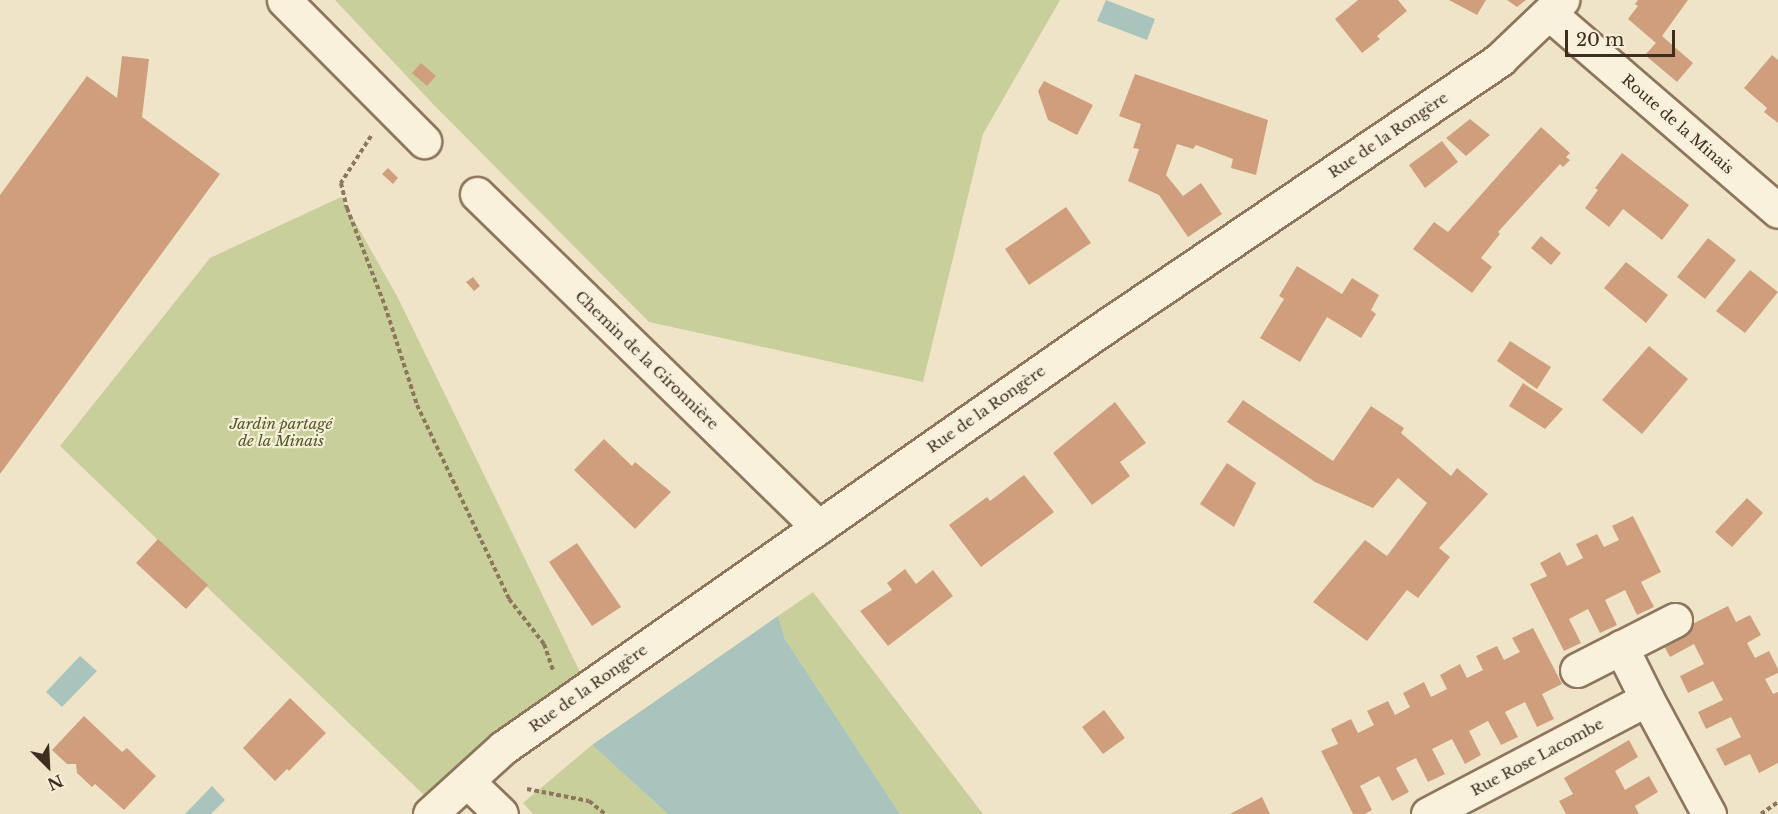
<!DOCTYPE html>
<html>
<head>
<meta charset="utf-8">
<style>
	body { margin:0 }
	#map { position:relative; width:1778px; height:814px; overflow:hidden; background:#f0e4c8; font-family:"Libre Baskerville",serif }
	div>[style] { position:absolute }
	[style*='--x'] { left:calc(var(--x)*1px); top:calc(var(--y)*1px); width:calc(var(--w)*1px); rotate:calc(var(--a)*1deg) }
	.green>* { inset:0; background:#c9cf9b }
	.water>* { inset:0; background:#a9c4bc }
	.building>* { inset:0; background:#cf9f7d }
	.path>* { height:4px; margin-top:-2px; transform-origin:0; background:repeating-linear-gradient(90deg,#8d765c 0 4.5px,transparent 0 7.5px) }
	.roads { filter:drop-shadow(2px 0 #8d765c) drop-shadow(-2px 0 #8d765c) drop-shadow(0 2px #8d765c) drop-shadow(0 -2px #8d765c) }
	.minor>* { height:33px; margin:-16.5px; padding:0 16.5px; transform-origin:16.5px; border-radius:16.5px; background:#faf1dc }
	span { translate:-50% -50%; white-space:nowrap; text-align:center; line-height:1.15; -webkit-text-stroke:4.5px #f7eed8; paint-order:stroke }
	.street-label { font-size:15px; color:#3d2e20 }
	.park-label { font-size:15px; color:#4d5a26; font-style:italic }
	.north { position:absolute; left:18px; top:736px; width:60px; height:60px; -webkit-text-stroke:4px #f7eed8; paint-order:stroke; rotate:156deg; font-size:16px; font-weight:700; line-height:24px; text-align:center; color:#3d2e20 }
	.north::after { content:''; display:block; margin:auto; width:21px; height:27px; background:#3d2e20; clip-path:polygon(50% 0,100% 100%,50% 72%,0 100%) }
	.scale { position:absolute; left:1565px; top:30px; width:110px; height:27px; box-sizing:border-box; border:3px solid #3d2e20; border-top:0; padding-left:8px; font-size:18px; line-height:21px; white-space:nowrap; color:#3d2e20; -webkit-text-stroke:4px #f7eed8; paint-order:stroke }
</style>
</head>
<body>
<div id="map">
	<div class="green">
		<i style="clip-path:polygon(335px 0,1060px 0,983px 134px,923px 382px,649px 322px,432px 103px)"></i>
		<i style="clip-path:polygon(341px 197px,398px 298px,580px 672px,424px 795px,60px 446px,210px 258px)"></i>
		<i style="clip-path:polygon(813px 592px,983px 814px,900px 814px,785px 639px,778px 616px)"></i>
		<i style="clip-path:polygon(592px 745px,668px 814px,533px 814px,523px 803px)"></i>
	</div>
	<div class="water">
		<i style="clip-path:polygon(1106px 0,1155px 19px,1147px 40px,1097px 21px)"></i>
		<i style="clip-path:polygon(778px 616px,785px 639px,900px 814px,668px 814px,592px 745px)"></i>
		<i style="clip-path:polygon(80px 656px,97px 671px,62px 707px,46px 692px)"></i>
		<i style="clip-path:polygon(212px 786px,225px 800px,211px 814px,185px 814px)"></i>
	</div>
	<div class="building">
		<i style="clip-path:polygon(1358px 0,1398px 0,1407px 11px,1377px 36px,1380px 39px,1362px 53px,1335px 19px)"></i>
		<i style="clip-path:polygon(1449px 0,1486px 0,1477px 15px)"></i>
		<i style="clip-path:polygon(1507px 0,1526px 0,1517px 7px)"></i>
		<i style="clip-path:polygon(1638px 0,1688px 0,1662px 36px,1693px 63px,1677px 82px,1645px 55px,1656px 43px,1628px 19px,1638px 6px,1635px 4px)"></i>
		<i style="clip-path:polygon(1772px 55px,1778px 60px,1778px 123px,1764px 112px,1767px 108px,1744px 88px)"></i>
		<i style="clip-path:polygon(122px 56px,149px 59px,142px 117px,220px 174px,0 474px,0 195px,87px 76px,117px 98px)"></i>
		<i style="clip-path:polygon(421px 63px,436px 76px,427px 86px,412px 73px)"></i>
		<i style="clip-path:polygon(1135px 74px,1268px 120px,1256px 175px,1231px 168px,1233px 159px,1196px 145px,1193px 149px,1177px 144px,1166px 175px,1183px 196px,1201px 183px,1222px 214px,1188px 237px,1159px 195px,1128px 181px,1139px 149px,1133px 148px,1141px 124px,1119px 116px)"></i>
		<i style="clip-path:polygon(1044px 81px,1093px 105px,1077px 135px,1048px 120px,1038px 91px)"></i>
		<i style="clip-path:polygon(1470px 119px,1490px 135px,1466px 156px,1446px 138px)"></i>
		<i style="clip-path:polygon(1541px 127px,1570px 153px,1566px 157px,1570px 160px,1563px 167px,1560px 164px,1498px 232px,1500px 234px,1481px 258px,1492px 267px,1472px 293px,1413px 249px,1434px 222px,1448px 232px)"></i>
		<i style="clip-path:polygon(1442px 141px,1458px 162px,1425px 188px,1409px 165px)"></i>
		<i style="clip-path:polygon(1622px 153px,1689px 205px,1662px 240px,1623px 209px,1609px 227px,1585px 208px,1598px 190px,1595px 188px)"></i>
		<i style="clip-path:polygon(388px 168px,398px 178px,393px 184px,382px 174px)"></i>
		<i style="clip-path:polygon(1066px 207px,1091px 243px,1029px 285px,1005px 249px)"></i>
		<i style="clip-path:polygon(1541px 236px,1561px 253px,1551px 265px,1531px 248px)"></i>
		<i style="clip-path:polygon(1708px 238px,1736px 260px,1705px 299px,1677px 277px)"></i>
		<i style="clip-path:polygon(1626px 262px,1668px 295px,1646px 323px,1604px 288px)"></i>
		<i style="clip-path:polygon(1297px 266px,1342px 294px,1352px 278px,1379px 295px,1371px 310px,1376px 314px,1361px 338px,1327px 317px,1300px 362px,1260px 338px,1284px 299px,1279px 296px)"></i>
		<i style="clip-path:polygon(1750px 270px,1778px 292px,1745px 333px,1716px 311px)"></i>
		<i style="clip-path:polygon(473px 277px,480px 286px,474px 291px,466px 282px)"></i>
		<i style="clip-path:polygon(1510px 341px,1551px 367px,1537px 389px,1497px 361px)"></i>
		<i style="clip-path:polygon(1649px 346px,1688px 379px,1642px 434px,1602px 400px)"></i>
		<i style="clip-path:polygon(1523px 383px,1563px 409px,1545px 429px,1509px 406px)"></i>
		<i style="clip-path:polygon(1243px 400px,1333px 461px,1371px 406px,1404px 428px,1401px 433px,1451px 476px,1457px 468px,1488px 494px,1439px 548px,1450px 557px,1418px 598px,1407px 590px,1367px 641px,1313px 602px,1365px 540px,1387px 556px,1427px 503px,1398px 478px,1373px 508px,1315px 482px,1227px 422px)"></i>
		<i style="clip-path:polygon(1115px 402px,1146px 443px,1120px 462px,1130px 476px,1092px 505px,1053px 453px)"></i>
		<i style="clip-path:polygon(604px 439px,632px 466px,635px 462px,671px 492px,635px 529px,574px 470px)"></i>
		<i style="clip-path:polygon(1227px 463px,1256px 483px,1234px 527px,1200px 504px)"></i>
		<i style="clip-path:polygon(1024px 475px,1054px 512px,981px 567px,949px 525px,987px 497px,990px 501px)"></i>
		<i style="clip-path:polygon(1747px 498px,1763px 513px,1732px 547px,1715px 532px)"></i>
		<i style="clip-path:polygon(1633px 516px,1661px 572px,1641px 582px,1654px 607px,1637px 615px,1625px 590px,1605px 600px,1617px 625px,1600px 633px,1588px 609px,1569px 619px,1581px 643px,1564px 651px,1530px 584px,1547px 576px,1540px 563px,1560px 552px,1567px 566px,1583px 558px,1576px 544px,1597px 534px,1604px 547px,1619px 540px,1612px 526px)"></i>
		<i style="clip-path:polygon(158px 539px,208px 585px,186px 609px,136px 563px)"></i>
		<i style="clip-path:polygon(577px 543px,621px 607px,592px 626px,549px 562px)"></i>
		<i style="clip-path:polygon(905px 569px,916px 584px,933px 570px,953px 596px,888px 646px,860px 611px,892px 590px,887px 583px)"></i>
		<i style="clip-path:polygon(1728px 606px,1736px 622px,1750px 615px,1761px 635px,1747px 643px,1755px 658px,1769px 651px,1778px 669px,1778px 673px,1765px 679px,1773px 694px,1778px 692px,1778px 763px,1759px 773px,1750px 754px,1725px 766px,1716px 749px,1741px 737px,1731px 717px,1706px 729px,1698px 712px,1723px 700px,1713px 681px,1688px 693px,1680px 676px,1704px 664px,1694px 644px,1670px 657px,1661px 640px)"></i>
		<i style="clip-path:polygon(1533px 628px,1562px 684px,1542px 694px,1554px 719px,1537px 727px,1525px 702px,1505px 712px,1518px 737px,1501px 745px,1488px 721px,1469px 731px,1481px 755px,1465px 764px,1452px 739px,1432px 749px,1445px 774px,1428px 782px,1416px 758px,1396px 768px,1409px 792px,1392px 801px,1379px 776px,1360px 786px,1372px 810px,1365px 814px,1353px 814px,1321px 751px,1338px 744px,1331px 729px,1351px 719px,1358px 733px,1374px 725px,1367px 711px,1388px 701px,1395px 715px,1410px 707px,1403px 693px,1424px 682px,1431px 697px,1447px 689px,1440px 675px,1460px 664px,1467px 678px,1483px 670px,1476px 656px,1497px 646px,1504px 660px,1520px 652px,1512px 638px)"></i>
		<i style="clip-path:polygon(290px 698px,326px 733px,289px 771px,287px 769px,275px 781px,243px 748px)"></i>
		<i style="clip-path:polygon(1104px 710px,1125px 738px,1103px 754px,1082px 727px)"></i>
		<i style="clip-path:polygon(84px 716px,122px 752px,127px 748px,156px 776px,124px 810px,95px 784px,92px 787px,77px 773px,76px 764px,67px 764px,52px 750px)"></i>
		<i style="clip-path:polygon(1629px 740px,1638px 757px,1615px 771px,1625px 790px,1649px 776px,1658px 792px,1635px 806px,1639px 814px,1566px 814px,1559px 801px,1573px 794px,1564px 778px)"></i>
		<i style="clip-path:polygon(1262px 797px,1270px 814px,1230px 814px)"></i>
	</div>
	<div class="path">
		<i style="--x:371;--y:136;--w:56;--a:122.6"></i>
		<i style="--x:341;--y:183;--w:26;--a:77"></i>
		<i style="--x:347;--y:208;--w:105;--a:68.8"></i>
		<i style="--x:385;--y:306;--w:104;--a:72.1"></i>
		<i style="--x:417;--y:405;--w:215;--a:64.6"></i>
		<i style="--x:509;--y:599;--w:57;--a:52.1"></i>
		<i style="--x:544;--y:644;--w:28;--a:71"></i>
		<i style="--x:527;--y:789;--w:63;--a:11"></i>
		<i style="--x:589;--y:801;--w:21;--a:39"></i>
		<i style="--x:1761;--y:814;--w:21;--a:-35"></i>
	</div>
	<div class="roads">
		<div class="minor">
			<i style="--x:284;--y:0;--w:199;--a:45.2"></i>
			<i style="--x:1550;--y:14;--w:301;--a:40.8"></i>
			<i style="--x:477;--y:194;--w:477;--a:44.3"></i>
			<i style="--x:1621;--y:647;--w:58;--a:63.4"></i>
			<i style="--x:1577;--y:670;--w:110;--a:-27"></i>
			<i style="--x:467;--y:781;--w:47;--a:44.1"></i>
			<i style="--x:430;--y:814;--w:100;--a:-42.2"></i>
			<i style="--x:504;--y:747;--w:719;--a:-34.97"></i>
			<i style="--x:1093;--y:335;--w:492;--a:-34.1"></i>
			<i style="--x:1500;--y:59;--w:86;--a:-43.6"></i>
			<i style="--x:1428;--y:814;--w:247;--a:-27.7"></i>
			<i style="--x:1647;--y:699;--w:131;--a:61.7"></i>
		</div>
	</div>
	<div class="street-label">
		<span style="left:1678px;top:124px;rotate:41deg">Route de la Minais</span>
		<span style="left:1388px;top:135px;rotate:-34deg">Rue de la Rongère</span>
		<span style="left:647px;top:360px;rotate:44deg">Chemin de la Gironnière</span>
		<span style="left:986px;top:409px;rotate:-35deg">Rue de la Rongère</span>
		<span style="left:588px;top:688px;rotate:-35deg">Rue de la Rongère</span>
		<span style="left:1537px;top:757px;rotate:-28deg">Rue Rose Lacombe</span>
	</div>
	<div class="park-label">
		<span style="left:281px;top:432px">Jardin partagé<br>de la Minais</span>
	</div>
	<div class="north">N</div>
	<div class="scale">20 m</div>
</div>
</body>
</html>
